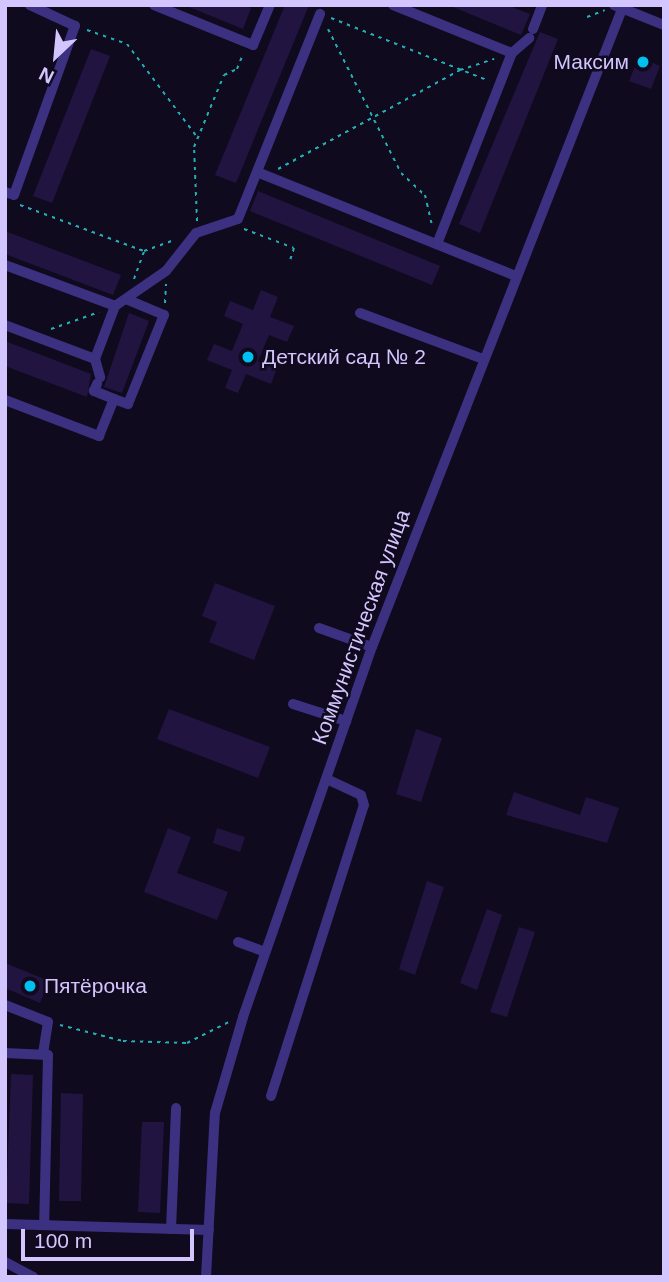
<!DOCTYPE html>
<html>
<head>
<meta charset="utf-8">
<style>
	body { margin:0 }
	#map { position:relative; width:669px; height:1282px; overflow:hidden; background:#0f0a1d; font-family:Arial,sans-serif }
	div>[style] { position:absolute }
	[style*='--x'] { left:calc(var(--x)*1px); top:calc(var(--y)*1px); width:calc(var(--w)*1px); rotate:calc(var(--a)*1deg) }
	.building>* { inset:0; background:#221440 }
	.path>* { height:2px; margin-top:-1px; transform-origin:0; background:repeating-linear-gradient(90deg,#22b0b7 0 3.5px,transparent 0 8.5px) }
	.minor>* { height:10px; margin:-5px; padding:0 5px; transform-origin:5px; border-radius:5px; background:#3c3081 }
	.dots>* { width:19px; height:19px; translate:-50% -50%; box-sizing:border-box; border:4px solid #0f0a1d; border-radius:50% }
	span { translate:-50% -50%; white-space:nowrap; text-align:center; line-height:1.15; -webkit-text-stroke:5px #0f0a1d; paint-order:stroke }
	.poi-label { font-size:21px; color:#d3c6ff }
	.right { translate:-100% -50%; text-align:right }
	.left { translate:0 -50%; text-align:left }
	.street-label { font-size:21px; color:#d3c6ff }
	.frame { position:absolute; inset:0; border:7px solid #d3c6ff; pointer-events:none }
	.north { position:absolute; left:21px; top:21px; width:70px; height:70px; -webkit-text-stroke:5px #0f0a1d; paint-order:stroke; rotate:206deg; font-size:19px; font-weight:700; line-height:28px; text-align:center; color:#d3c6ff }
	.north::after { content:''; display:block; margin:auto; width:24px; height:32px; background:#d3c6ff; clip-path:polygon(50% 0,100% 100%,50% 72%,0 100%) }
	.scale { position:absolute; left:21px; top:1229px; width:173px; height:32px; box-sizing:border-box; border:4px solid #d3c6ff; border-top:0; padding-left:9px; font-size:21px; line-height:24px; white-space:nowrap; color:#d3c6ff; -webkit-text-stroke:5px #0f0a1d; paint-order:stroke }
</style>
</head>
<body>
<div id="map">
	<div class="building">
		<i style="clip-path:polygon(184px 5px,244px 5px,251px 8px,243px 29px)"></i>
		<i style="clip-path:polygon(285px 5px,309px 5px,236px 183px,215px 175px)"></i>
		<i style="clip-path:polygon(448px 5px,507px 5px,530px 14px,521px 35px)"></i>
		<i style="clip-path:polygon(540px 32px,558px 39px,480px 233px,459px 224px)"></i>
		<i style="clip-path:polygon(91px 49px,110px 56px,52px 203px,33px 196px)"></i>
		<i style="clip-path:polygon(639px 57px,660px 66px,651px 89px,629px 81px)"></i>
		<i style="clip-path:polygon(258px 191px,440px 266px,432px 285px,250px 211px)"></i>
		<i style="clip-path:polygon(5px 231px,121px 275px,113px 295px,5px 254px)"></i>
		<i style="clip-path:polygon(261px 290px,278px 297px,270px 317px,294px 326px,287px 342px,269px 335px,258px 361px,277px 368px,271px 384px,246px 374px,238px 393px,225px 388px,232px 370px,207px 360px,214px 344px,232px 351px,243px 324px,224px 316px,230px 301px,253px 310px)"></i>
		<i style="clip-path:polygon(129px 313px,149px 321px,122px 393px,104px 387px)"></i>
		<i style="clip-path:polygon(5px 341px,91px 374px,87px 397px,5px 366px)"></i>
		<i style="clip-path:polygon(215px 583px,275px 606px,254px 660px,209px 642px,217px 622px,202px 616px)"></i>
		<i style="clip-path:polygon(169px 709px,270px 747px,258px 778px,157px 739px)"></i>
		<i style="clip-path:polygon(416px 729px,442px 738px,421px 802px,396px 794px)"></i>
		<i style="clip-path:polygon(514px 792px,580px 815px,586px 797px,619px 808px,607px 843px,506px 815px)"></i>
		<i style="clip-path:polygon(168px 828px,191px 837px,177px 873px,228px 892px,217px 920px,144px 892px)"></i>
		<i style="clip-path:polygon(217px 828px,245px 837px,240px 852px,213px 843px)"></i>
		<i style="clip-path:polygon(427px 881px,444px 887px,415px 975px,399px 969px)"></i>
		<i style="clip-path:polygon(487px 909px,502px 915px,477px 990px,460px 983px)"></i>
		<i style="clip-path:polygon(519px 927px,535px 932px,507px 1017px,490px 1012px)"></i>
		<i style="clip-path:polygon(5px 963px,49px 981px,40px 1003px,5px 988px)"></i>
		<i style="clip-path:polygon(11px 1074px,33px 1075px,29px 1204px,6px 1203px)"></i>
		<i style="clip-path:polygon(61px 1093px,83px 1094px,81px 1201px,59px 1201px)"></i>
		<i style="clip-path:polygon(142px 1122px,164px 1122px,160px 1213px,138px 1212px)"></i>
	</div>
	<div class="path">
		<i style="--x:587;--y:17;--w:19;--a:-21"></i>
		<i style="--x:331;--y:18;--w:170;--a:21.7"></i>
		<i style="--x:328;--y:29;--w:161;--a:63.1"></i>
		<i style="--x:401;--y:173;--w:33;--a:43"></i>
		<i style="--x:425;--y:195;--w:32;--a:77"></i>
		<i style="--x:87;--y:30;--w:42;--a:19.3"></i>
		<i style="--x:127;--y:44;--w:116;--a:53"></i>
		<i style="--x:278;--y:169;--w:207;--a:-28.5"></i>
		<i style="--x:460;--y:70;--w:36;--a:-18"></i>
		<i style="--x:20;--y:205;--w:132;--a:20.4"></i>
		<i style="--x:144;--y:251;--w:33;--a:-20"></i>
		<i style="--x:197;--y:221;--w:74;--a:-92.3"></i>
		<i style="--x:194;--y:147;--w:78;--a:-67.4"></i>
		<i style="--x:224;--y:75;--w:14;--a:-25"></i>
		<i style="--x:237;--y:69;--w:16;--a:-68"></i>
		<i style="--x:244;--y:229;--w:53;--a:20.8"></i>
		<i style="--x:294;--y:248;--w:13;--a:108"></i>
		<i style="--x:134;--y:279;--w:30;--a:-70"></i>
		<i style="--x:165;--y:303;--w:19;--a:-87"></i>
		<i style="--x:51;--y:329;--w:51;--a:-19.5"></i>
		<i style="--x:60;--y:1025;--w:65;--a:14.3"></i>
		<i style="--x:123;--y:1041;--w:64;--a:1.8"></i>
		<i style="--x:187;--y:1043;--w:47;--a:-26.6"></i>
	</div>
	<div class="minor">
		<i style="--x:154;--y:5;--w:107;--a:22"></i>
		<i style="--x:253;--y:45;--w:43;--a:-67"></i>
		<i style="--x:393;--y:5;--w:128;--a:22"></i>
		<i style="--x:614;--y:5;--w:54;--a:21.8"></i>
		<i style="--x:533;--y:29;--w:26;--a:-69"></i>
		<i style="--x:257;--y:172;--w:279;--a:21.9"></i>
		<i style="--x:5;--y:192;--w:9;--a:18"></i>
		<i style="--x:14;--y:195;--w:180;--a:-70.2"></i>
		<i style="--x:75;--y:26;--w:50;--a:-155"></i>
		<i style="--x:437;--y:244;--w:205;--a:-68.6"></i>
		<i style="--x:512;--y:53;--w:23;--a:-41"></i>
		<i style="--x:5;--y:265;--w:117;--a:20.4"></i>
		<i style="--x:115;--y:306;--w:57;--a:110.7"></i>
		<i style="--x:95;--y:359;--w:96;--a:-159.3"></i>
		<i style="--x:115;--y:306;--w:62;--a:-34.5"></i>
		<i style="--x:166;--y:271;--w:48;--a:-51.7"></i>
		<i style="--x:196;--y:233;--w:44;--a:-18.4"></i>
		<i style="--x:238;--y:219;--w:221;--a:-68.2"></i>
		<i style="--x:360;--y:313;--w:131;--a:20.5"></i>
		<i style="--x:95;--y:359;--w:19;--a:74"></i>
		<i style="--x:114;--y:399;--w:15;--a:20"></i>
		<i style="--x:128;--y:404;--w:96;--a:-68"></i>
		<i style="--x:164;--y:315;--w:41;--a:-157.2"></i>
		<i style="--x:5;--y:400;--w:101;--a:21"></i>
		<i style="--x:99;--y:436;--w:40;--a:-68"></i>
		<i style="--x:114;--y:399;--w:22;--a:-158"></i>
		<i style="--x:94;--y:391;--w:8;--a:-67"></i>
		<i style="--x:319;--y:628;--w:56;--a:19.7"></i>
		<i style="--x:293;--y:704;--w:56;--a:17.8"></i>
		<i style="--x:238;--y:942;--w:29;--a:20"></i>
		<i style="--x:5;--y:1005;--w:46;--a:21.6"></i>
		<i style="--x:48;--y:1022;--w:33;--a:99"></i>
		<i style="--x:5;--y:1053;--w:43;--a:2.7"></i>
		<i style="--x:48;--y:1055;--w:170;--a:91.3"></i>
		<i style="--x:271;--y:1096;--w:305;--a:-72.3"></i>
		<i style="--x:364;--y:805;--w:10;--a:-107"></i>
		<i style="--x:361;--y:795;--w:38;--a:-155"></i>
		<i style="--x:5;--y:1224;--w:204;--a:1.7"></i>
		<i style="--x:171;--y:1229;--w:121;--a:-87.6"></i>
		<i style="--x:5;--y:1262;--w:32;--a:28"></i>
		<i style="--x:206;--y:1277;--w:164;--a:-86.9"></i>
		<i style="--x:215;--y:1113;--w:100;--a:-73.7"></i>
		<i style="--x:243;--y:1017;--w:392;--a:-70.8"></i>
		<i style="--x:372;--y:647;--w:685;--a:-68.6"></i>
	</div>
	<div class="dots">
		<i style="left:643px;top:62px;background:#00bff1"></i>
		<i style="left:248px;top:357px;background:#00bff1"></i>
		<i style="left:30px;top:986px;background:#00bff1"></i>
	</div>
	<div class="poi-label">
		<span class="right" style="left:629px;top:62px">Максим</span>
		<span class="left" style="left:262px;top:357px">Детский сад № 2</span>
		<span class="left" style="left:44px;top:986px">Пятёрочка</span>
	</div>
	<div class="street-label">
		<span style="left:361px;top:627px;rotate:-70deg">Коммунистическая улица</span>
	</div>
	<div class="frame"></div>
	<div class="north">N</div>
	<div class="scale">100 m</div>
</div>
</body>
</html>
